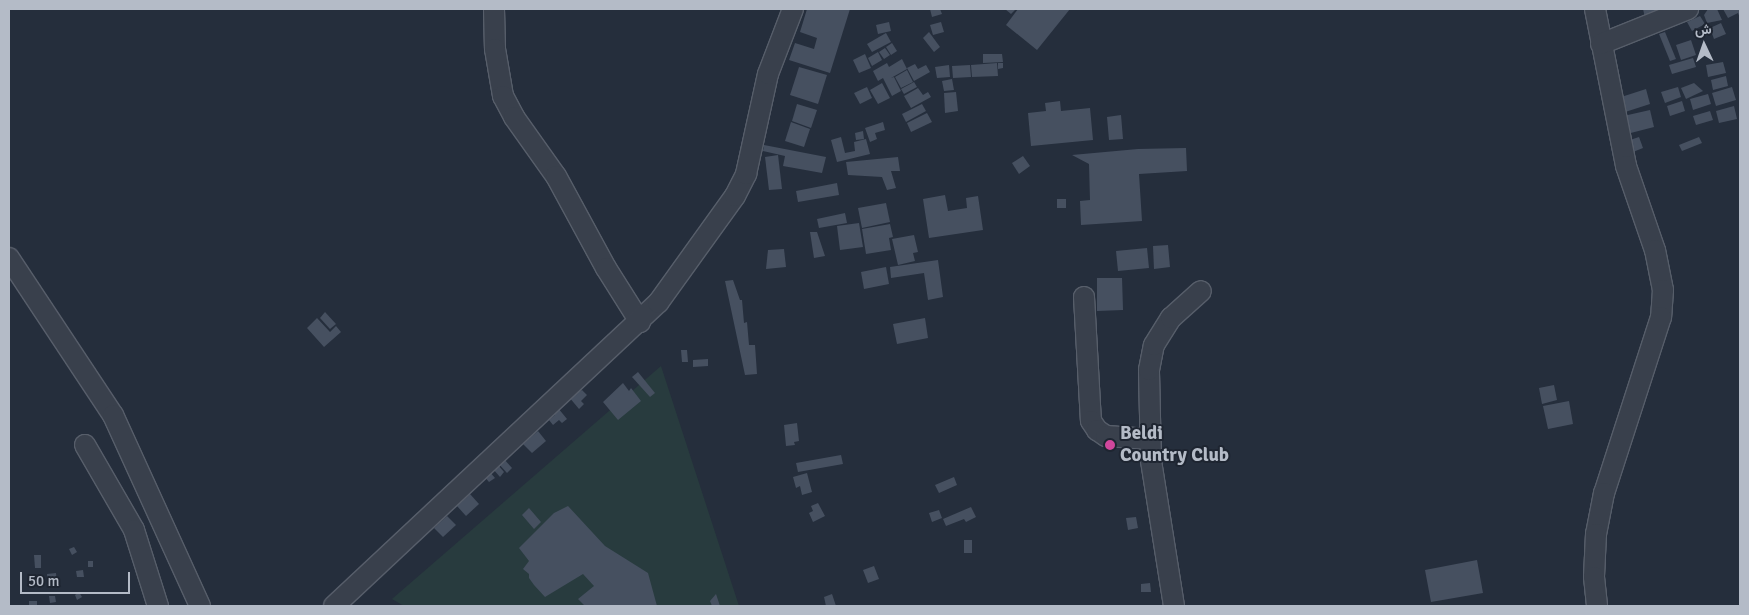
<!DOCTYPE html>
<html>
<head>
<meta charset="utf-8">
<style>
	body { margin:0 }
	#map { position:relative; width:1749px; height:615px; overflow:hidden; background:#252e3c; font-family:Signika,Vazirmatn,sans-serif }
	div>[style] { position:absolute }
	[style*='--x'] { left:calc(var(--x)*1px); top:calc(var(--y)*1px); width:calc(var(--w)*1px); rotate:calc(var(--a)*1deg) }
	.green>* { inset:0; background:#283b3e }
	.building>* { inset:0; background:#465060 }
	.roads { filter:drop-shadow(1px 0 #575e6a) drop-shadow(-1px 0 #575e6a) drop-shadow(0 1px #575e6a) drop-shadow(0 -1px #575e6a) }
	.minor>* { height:20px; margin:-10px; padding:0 10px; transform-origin:10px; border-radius:10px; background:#39404c }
	.dots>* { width:14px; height:14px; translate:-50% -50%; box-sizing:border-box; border:2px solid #1e2531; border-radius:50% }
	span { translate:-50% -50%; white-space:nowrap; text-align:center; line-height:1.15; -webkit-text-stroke:4px #1e2531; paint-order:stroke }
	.poi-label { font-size:19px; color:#b4bbc7; font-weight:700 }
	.left { translate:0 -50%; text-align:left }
	.frame { position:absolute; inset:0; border:10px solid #b4bbc7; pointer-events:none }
	.north { position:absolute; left:1679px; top:20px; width:50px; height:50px; -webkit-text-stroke:4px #1e2531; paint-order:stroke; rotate:357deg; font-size:14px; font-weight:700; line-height:20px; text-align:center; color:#b4bbc7 }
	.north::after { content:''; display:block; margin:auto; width:18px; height:22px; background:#b4bbc7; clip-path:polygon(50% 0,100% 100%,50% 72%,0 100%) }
	.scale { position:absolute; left:20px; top:572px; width:110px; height:22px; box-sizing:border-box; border:2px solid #b4bbc7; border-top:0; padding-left:6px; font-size:15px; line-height:18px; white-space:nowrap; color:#b4bbc7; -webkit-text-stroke:4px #1e2531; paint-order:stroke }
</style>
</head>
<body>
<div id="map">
	<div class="green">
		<i style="clip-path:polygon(661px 366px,739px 606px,404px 606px,392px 599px)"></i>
	</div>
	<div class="building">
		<i style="clip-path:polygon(807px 9px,850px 9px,830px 73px,789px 60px,795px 43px,814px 49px,817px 38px,800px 32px)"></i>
		<i style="clip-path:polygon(930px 9px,940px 9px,942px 14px,932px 17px)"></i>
		<i style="clip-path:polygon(1005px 9px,1016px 9px,1011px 14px)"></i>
		<i style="clip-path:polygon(1018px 9px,1070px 9px,1037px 50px,1006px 25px)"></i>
		<i style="clip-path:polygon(1643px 9px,1655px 9px,1656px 15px,1645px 18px)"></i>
		<i style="clip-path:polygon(1708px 9px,1717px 9px,1722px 20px,1707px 23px,1704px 15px)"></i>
		<i style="clip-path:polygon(1723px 9px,1740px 9px,1740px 18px,1738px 13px,1728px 18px)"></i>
		<i style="clip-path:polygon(1700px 16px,1705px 24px,1692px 31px,1687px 22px)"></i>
		<i style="clip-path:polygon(889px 22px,891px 31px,878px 34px,876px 25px)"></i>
		<i style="clip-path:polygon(941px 22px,944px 32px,933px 35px,930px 25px)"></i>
		<i style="clip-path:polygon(1721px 23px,1726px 34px,1714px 39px,1710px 28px)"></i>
		<i style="clip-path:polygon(1705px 28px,1708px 35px,1701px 38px,1698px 31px)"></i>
		<i style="clip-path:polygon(929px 32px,940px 47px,934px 52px,923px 38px)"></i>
		<i style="clip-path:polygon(1665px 32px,1676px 59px,1670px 61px,1659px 34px)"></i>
		<i style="clip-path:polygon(886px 33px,891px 42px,872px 52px,867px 44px)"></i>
		<i style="clip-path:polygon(1691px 40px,1696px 55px,1681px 60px,1676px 45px)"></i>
		<i style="clip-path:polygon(892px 43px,897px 51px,891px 55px,886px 47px)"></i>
		<i style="clip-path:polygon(885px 48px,890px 55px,884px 59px,879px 52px)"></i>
		<i style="clip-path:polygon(878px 52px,882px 60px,872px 66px,868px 58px)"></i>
		<i style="clip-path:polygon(865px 54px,871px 68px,859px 73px,853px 60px)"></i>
		<i style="clip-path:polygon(983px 54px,1002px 54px,1003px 62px,983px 63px)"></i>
		<i style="clip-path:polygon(1693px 58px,1696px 67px,1672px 74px,1669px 65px)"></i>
		<i style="clip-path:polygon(902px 59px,907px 69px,891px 78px,894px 77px,901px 91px,892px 96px,883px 78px,878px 81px,873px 71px,887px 63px,889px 67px)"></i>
		<i style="clip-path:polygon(1723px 62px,1726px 73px,1708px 77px,1706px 65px)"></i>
		<i style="clip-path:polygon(997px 63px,998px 76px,972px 77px,971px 65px)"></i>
		<i style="clip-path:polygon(998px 63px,1003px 63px,1003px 68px,998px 69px)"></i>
		<i style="clip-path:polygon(915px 64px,918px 69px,926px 65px,930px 72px,914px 81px,907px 68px)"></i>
		<i style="clip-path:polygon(949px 65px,950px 77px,937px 78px,935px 67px)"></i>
		<i style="clip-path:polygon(970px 65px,971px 77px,953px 78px,952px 66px)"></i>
		<i style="clip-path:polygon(799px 67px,827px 75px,818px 104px,790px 95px)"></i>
		<i style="clip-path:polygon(907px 70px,913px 82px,901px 88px,895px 77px)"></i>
		<i style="clip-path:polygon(1726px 76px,1728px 86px,1713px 90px,1711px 80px)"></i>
		<i style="clip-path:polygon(952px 79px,954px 90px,944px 91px,942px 81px)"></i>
		<i style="clip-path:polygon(914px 82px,917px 87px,904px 94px,901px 89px)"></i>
		<i style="clip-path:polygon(882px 83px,890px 98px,878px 104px,870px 90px)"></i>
		<i style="clip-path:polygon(1694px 83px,1703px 91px,1686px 99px,1681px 88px)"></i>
		<i style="clip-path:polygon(867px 87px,872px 98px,860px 104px,854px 93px)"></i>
		<i style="clip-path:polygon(1678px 87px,1681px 97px,1665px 103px,1661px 92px)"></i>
		<i style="clip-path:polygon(1732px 87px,1736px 100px,1716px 106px,1712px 93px)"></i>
		<i style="clip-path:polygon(918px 88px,923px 95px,928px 92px,931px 97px,911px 108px,904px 96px)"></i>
		<i style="clip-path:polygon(1646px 89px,1650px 104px,1619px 114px,1615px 99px)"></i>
		<i style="clip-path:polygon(956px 92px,958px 111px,945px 113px,944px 93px)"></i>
		<i style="clip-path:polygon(1708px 94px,1711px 104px,1693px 110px,1690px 99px)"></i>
		<i style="clip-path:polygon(1060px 101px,1061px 111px,1090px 108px,1093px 140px,1031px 146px,1028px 113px,1046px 111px,1045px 103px)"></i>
		<i style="clip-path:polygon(1682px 101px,1685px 111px,1670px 116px,1667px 106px)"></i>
		<i style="clip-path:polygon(797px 104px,817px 110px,811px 128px,792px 121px)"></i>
		<i style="clip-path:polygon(922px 104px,926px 111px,906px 122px,902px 114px)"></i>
		<i style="clip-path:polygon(1734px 106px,1737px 119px,1719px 123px,1716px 111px)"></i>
		<i style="clip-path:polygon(1650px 110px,1654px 127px,1623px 135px,1619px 117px)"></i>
		<i style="clip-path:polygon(1710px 111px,1713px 120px,1696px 125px,1693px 116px)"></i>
		<i style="clip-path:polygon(927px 113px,932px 122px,911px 132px,907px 123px)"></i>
		<i style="clip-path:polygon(1121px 115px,1123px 139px,1109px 140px,1107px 117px)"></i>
		<i style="clip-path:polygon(791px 122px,810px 129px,804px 147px,785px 141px)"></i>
		<i style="clip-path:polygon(883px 122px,885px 130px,875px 133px,877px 139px,870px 142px,865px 128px)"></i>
		<i style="clip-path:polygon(863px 131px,864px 139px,856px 140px,855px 133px)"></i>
		<i style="clip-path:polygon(841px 137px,845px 153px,855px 151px,854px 142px,866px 139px,870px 154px,837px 162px,831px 140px)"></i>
		<i style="clip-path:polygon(1639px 137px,1643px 148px,1628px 154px,1624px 142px)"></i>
		<i style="clip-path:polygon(1699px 137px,1702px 143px,1682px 151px,1679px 145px)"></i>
		<i style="clip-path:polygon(764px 145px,826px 157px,822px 173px,783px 166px,785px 156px,763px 151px)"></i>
		<i style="clip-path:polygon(1186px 148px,1187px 171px,1139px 174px,1142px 221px,1081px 225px,1080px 201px,1090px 200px,1089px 164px,1072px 155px,1138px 149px)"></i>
		<i style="clip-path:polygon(778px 155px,782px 189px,769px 190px,765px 157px)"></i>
		<i style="clip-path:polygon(1023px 156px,1030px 166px,1019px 174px,1012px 163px)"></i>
		<i style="clip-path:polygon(898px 157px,900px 171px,891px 171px,896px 188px,887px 190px,882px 177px,848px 175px,846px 162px)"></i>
		<i style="clip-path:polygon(837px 183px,839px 195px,798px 202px,796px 191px)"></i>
		<i style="clip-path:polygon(945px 195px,948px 211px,967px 208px,966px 198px,978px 196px,983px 230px,929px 238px,923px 199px)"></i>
		<i style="clip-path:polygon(1057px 199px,1066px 199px,1066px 208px,1057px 208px)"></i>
		<i style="clip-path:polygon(886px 203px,890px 222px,862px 228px,858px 208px)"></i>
		<i style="clip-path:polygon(845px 213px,847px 223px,819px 228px,817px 219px)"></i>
		<i style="clip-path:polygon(859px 223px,863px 247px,840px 250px,837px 226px)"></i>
		<i style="clip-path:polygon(890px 224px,893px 237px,889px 238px,891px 250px,866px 254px,862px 229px)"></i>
		<i style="clip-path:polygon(810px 232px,817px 232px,825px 256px,814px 258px)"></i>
		<i style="clip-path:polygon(914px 235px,918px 252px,913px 253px,915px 261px,898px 265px,892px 239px)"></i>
		<i style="clip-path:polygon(1168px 245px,1170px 267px,1154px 269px,1153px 246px)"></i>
		<i style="clip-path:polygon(1147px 248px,1149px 268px,1118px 271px,1116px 251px)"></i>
		<i style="clip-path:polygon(784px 249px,786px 267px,766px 269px,768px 250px)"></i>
		<i style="clip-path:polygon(938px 260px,943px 297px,928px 300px,924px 273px,891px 278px,890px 267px)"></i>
		<i style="clip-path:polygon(886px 267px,889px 284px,864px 289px,861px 272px)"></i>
		<i style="clip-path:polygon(1097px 278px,1122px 278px,1123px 310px,1097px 311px)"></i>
		<i style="clip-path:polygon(733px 280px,740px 300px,742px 300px,744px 323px,747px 322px,749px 345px,755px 345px,757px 374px,745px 375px,725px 281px)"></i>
		<i style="clip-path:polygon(325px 312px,336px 324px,330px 329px,320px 318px)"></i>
		<i style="clip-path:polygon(317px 318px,330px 332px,336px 326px,341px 332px,324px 347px,307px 328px)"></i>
		<i style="clip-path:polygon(925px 318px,928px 338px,897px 344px,893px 324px)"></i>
		<i style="clip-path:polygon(681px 350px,687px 350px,688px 362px,682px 362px)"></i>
		<i style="clip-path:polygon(708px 359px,708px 366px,693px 367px,693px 360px)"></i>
		<i style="clip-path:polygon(638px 372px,655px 393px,650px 397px,632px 377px)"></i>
		<i style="clip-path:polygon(623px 383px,629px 391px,631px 388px,641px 401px,618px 420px,603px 402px)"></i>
		<i style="clip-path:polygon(1554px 385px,1557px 400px,1542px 404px,1539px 388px)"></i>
		<i style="clip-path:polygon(582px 390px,587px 395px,581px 401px,584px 404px,579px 409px,569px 397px)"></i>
		<i style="clip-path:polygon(1569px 401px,1573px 424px,1548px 429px,1543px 406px)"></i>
		<i style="clip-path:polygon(558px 408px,567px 419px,562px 423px,559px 420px,553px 425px,549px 420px,555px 415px,553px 412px)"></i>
		<i style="clip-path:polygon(797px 423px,799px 441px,794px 442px,795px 445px,786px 446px,784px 425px)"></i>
		<i style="clip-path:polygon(538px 431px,546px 441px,532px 453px,523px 444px)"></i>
		<i style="clip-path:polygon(841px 455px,843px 464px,798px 472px,796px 463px)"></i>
		<i style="clip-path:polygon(503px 458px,512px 468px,507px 473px,497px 462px)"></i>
		<i style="clip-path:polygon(498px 465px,504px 472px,500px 477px,493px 469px)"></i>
		<i style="clip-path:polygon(489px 471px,495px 478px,489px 482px,483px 475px)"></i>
		<i style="clip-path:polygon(807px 473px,812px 492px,802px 495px,800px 486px,796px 488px,793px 477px)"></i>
		<i style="clip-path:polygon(954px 477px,957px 485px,939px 493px,935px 485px)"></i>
		<i style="clip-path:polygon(470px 494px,479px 504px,466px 516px,457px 506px)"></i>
		<i style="clip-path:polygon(818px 503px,825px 516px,813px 522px,809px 513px,813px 511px,811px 506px)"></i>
		<i style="clip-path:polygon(568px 506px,605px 546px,648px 573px,657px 606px,585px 606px,578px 599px,594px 586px,583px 574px,545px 597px,534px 585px,529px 578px,529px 574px,523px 569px,529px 561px,519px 548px,554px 513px)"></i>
		<i style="clip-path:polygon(971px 507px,976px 517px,966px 522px,964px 519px,946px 526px,943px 519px)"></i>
		<i style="clip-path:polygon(529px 508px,541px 522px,534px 529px,522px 515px)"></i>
		<i style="clip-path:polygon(939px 510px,942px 518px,932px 522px,929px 513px)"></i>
		<i style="clip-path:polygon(447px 516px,456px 525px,443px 537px,434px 528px)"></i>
		<i style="clip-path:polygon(1136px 517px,1138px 528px,1128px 530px,1126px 518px)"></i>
		<i style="clip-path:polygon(964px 540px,972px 540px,972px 553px,964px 553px)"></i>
		<i style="clip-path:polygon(74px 547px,77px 552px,72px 555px,69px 549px)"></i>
		<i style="clip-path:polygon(34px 555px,41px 555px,41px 568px,35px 568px)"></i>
		<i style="clip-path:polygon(1477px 560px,1483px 593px,1431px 602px,1425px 570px)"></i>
		<i style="clip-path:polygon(88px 561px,93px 561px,93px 567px,88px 567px)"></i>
		<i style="clip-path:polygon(874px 566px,879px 579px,868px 583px,863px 570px)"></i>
		<i style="clip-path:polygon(83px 570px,84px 577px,77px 577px,76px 571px)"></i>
		<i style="clip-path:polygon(56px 573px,57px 585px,48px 585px,47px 574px)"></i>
		<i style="clip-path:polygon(1150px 583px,1151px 592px,1141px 592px,1141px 584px)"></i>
		<i style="clip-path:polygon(79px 592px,82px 597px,77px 600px,75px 595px)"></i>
		<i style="clip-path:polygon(716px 594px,720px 606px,712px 606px,710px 601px)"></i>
		<i style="clip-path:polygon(832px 594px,836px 606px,826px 606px,824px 597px)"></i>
		<i style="clip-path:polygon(49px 596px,55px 596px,56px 602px,50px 603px)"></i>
		<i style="clip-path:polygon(29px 601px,37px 601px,37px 606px,29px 606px)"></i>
	</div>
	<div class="roads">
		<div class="minor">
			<i style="--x:494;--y:9;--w:40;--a:88.6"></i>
			<i style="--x:495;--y:49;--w:48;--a:80.3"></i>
			<i style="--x:503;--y:96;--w:24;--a:62"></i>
			<i style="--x:514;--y:117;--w:72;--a:54.6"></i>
			<i style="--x:556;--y:176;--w:105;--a:61.5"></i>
			<i style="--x:606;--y:268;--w:64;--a:57.8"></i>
			<i style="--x:1595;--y:9;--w:160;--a:78.8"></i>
			<i style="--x:1626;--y:166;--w:89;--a:71"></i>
			<i style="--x:1655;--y:250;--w:41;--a:78.7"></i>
			<i style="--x:1663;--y:290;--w:27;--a:94"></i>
			<i style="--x:1661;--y:317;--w:185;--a:107.9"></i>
			<i style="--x:1604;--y:493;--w:42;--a:101"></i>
			<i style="--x:1596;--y:534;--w:43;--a:92.7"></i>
			<i style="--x:1594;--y:577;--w:29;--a:84"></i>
			<i style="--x:1601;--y:44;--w:94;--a:-21.9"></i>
			<i style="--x:9;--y:258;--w:188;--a:56.5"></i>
			<i style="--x:113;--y:415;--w:210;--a:65.5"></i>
			<i style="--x:1084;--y:297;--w:124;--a:86.8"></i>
			<i style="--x:1091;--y:421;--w:11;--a:56"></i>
			<i style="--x:1097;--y:430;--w:11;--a:34"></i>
			<i style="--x:1106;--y:436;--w:44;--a:3.9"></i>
			<i style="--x:85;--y:445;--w:98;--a:60"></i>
			<i style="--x:134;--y:530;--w:80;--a:72.5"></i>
			<i style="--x:334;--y:606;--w:444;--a:-43.1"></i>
			<i style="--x:658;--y:303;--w:132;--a:-54.3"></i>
			<i style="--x:735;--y:196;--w:25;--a:-63"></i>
			<i style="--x:746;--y:174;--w:102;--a:-77.6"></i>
			<i style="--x:768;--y:74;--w:70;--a:-69"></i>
			<i style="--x:1174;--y:606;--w:148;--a:-99"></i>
			<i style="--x:1151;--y:460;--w:90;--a:-91.3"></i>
			<i style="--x:1149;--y:370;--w:25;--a:-79"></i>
			<i style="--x:1154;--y:345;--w:32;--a:-58"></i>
			<i style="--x:1171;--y:318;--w:40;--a:-42"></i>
		</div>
	</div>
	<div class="dots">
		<i style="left:1110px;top:445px;background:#d1479c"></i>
	</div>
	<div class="poi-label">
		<span class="left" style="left:1120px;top:445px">Beldi<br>Country Club</span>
	</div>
	<div class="frame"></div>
	<div class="north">ش</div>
	<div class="scale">50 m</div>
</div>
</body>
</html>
